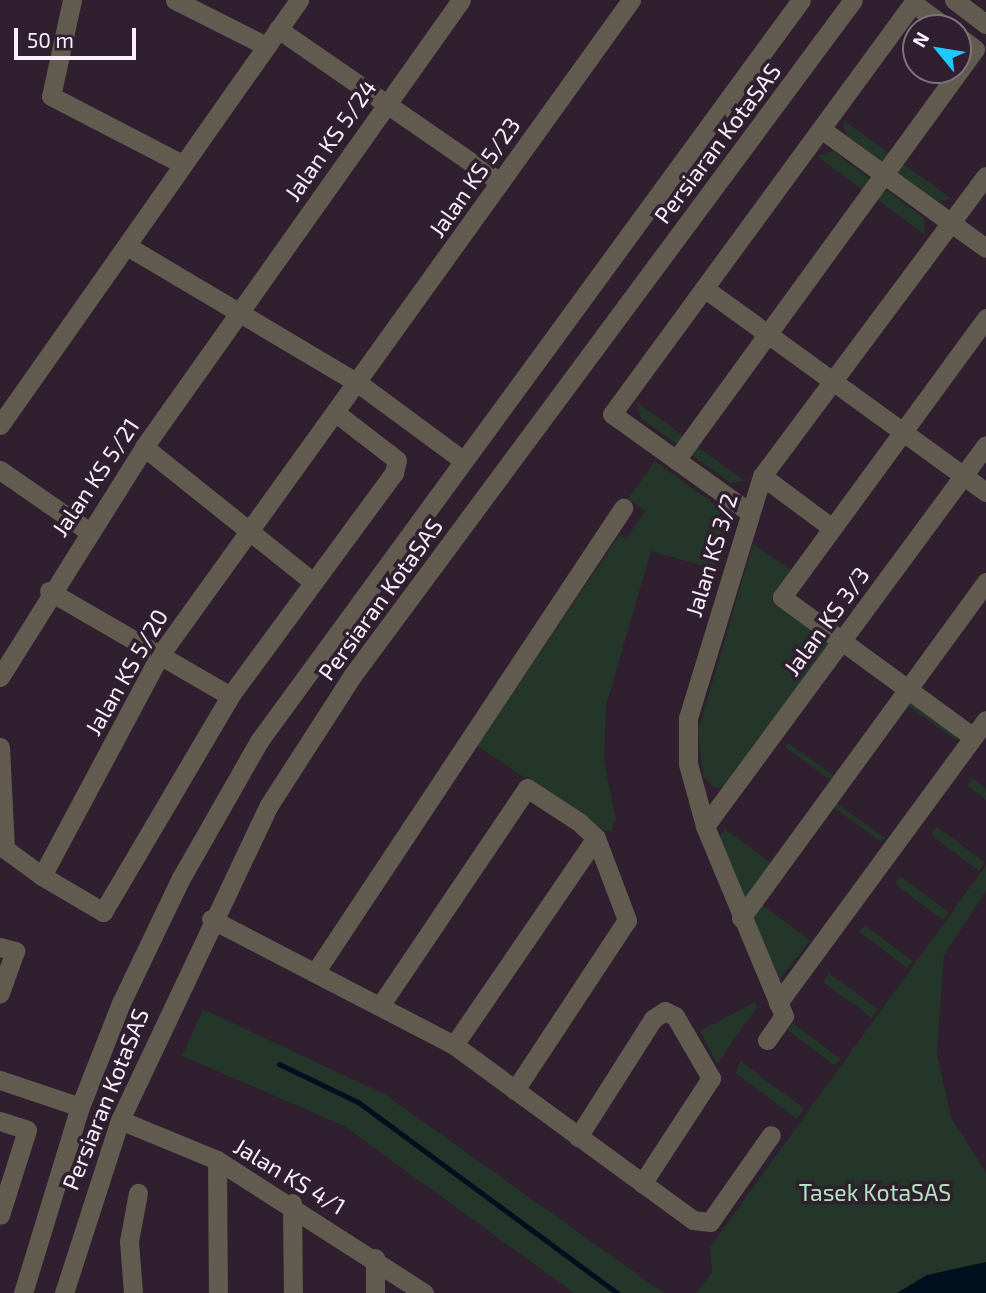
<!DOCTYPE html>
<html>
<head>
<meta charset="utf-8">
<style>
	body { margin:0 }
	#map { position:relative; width:986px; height:1293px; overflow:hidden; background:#2f1f2f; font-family:"Exo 2",sans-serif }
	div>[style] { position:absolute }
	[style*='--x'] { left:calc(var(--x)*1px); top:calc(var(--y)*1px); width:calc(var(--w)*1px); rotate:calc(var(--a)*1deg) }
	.green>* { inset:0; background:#233629 }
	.water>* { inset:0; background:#000f1d }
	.stream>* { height:5px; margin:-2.5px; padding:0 2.5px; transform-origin:2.5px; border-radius:2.5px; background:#000f1d }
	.minor>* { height:19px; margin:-9.5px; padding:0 9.5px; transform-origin:9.5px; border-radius:9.5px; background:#625b50 }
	span { translate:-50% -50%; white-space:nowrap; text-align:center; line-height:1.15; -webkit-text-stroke:7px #2f1f2f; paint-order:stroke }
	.street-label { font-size:23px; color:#faf0fb }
	.park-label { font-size:23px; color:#b1e3bf }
	.north { position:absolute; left:902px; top:14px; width:70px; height:70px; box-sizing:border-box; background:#2f1f2f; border:2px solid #807381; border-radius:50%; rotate:300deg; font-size:19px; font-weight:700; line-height:28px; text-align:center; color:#faf0fb }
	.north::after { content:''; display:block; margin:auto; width:24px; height:32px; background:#20c9fd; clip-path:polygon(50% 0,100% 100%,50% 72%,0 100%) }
	.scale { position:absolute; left:14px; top:28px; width:122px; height:32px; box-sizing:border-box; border:4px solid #faf0fb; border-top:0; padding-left:9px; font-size:21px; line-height:24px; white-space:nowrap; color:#faf0fb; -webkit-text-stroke:5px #2f1f2f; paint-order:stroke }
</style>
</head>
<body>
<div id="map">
	<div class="green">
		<i style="clip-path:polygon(843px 120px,892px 155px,886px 164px,846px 135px)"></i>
		<i style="clip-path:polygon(833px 151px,873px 181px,865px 192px,817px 156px)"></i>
		<i style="clip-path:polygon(903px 164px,952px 199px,937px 201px,897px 172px)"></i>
		<i style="clip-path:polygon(884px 188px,924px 218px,925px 235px,876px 199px)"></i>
		<i style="clip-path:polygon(637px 402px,686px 438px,680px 447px,640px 417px)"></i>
		<i style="clip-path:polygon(696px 446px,745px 481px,730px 483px,690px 454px)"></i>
		<i style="clip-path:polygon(655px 461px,717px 506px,726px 531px,714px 569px,651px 551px,606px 706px,604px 761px,616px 819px,611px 831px,604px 831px,477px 746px,620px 534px,626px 539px,645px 511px,628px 499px)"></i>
		<i style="clip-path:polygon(753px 544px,792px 570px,771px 600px,832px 644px,724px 787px,715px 788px,703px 776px,698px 731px)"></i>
		<i style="clip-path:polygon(910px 701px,959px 736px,956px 740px,907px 705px)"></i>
		<i style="clip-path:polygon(788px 743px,837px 778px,834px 783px,785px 747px)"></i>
		<i style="clip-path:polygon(972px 778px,986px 789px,986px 800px,967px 786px)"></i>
		<i style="clip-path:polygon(836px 803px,885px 838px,882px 842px,833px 807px)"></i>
		<i style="clip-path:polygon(937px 827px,985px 862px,979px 871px,931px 835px)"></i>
		<i style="clip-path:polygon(725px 829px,774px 865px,749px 898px,743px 898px,719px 838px)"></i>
		<i style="clip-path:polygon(986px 865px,986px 891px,944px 955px,937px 1054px,951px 1117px,986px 1173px,986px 1293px,696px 1293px,712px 1272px,710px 1247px)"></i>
		<i style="clip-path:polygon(900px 876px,949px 912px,943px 920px,895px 884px)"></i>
		<i style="clip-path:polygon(762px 905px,810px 940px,780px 979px,774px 979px,751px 919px)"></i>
		<i style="clip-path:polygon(865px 925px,913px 961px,907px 968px,859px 932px)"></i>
		<i style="clip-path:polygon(829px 973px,878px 1009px,872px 1018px,823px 982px)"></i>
		<i style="clip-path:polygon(755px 1002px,757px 1007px,717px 1064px,700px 1031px)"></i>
		<i style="clip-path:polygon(203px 1009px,384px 1094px,664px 1293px,574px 1293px,344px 1126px,182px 1056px)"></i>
		<i style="clip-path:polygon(793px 1023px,841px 1059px,835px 1066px,787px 1030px)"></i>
		<i style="clip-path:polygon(740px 1061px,804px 1108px,797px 1119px,736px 1073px)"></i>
	</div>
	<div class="water">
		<i style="clip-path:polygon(986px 1262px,986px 1293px,897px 1293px,927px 1275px)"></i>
	</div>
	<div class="stream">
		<i style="--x:279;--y:1064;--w:88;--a:25.7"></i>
		<i style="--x:358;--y:1102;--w:322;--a:36.4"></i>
	</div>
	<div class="minor">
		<i style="--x:72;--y:0;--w:98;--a:102.3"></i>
		<i style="--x:51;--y:96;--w:148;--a:27.4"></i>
		<i style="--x:175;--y:0;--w:102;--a:26.8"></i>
		<i style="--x:954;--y:0;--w:40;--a:37"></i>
		<i style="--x:278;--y:29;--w:270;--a:34.6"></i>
		<i style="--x:821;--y:129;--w:203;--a:35.8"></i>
		<i style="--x:127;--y:246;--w:269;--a:30.7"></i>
		<i style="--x:358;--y:383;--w:128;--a:36.4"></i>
		<i style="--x:704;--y:288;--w:348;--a:35.9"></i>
		<i style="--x:0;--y:425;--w:520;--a:-54.87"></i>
		<i style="--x:144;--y:447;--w:215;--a:38.6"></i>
		<i style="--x:676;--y:460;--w:508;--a:-53.96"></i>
		<i style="--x:975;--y:49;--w:21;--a:-143"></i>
		<i style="--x:0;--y:470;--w:107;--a:34.7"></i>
		<i style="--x:762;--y:476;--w:87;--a:36.6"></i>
		<i style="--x:749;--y:512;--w:168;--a:-144.4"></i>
		<i style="--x:612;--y:414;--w:509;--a:-53.78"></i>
		<i style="--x:913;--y:3;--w:42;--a:36.3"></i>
		<i style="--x:49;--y:591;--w:209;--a:30.1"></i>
		<i style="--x:0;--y:677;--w:271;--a:-57.9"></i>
		<i style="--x:144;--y:447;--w:548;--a:-54.66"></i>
		<i style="--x:973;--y:737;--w:237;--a:-143.8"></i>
		<i style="--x:782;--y:597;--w:346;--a:-53.8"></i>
		<i style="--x:0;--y:747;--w:102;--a:87.2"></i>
		<i style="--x:5;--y:849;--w:46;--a:36.1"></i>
		<i style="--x:42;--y:876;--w:251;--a:-61.9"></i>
		<i style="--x:160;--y:655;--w:807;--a:-54.28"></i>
		<i style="--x:705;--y:826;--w:473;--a:-53.6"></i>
		<i style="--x:42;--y:876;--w:71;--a:30.5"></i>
		<i style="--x:103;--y:912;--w:251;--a:-59.5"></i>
		<i style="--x:230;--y:696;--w:277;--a:-53.7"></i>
		<i style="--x:394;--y:473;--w:13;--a:-77"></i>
		<i style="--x:397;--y:460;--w:77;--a:-142.4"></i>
		<i style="--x:741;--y:918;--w:416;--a:-53.9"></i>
		<i style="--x:211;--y:919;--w:274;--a:27.4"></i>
		<i style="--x:454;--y:1045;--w:296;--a:36.2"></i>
		<i style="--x:693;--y:1220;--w:17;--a:7"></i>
		<i style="--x:710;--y:1222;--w:106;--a:-55"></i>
		<i style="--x:0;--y:947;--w:16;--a:15"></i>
		<i style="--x:15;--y:951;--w:45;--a:109.7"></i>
		<i style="--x:316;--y:971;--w:556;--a:-56.45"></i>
		<i style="--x:382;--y:1003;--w:259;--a:-56"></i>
		<i style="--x:527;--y:788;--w:62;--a:33.2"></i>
		<i style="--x:579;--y:822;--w:23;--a:43"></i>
		<i style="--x:596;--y:838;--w:88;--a:69.3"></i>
		<i style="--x:627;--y:920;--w:204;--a:123.4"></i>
		<i style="--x:778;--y:1003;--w:351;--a:-53.7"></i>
		<i style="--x:767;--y:1040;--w:29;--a:-55"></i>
		<i style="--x:784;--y:1016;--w:206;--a:-112.6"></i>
		<i style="--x:705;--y:826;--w:64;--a:-105.3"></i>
		<i style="--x:688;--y:764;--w:46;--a:-90"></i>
		<i style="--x:688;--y:718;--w:253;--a:-73"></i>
		<i style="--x:762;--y:476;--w:374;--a:-53.3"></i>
		<i style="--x:454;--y:1045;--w:251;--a:-55.6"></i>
		<i style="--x:0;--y:1080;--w:84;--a:18.6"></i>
		<i style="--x:120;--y:1120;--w:105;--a:22.4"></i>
		<i style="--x:217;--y:1160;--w:246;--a:32.7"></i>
		<i style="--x:0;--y:1121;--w:28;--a:18"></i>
		<i style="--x:27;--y:1130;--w:89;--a:107.6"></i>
		<i style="--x:578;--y:1137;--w:140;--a:-57.6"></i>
		<i style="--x:653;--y:1019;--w:14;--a:-34"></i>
		<i style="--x:665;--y:1011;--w:11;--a:27"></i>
		<i style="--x:675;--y:1016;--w:72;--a:59.9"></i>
		<i style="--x:711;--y:1078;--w:126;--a:123.1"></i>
		<i style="--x:217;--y:1160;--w:133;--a:89.6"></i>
		<i style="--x:292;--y:1203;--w:90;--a:89.4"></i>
		<i style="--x:375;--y:1258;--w:35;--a:90"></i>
		<i style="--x:23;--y:1293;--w:195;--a:-73"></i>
		<i style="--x:80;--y:1107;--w:112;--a:-68.5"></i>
		<i style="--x:121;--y:1003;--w:139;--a:-64.4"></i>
		<i style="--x:181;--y:878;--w:158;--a:-60.3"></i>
		<i style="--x:259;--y:741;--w:918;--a:-53.82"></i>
		<i style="--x:64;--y:1293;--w:182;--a:-72.1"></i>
		<i style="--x:120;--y:1120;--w:348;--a:-64.7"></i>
		<i style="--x:269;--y:805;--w:153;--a:-57.2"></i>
		<i style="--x:352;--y:676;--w:841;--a:-53.46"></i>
		<i style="--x:133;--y:1293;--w:52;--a:-94.4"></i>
		<i style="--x:129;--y:1241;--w:49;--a:-79.4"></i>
	</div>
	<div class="street-label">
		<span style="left:330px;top:140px;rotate:-55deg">Jalan KS 5/24</span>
		<span style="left:717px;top:143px;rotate:-53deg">Persiaran KotaSAS</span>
		<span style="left:474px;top:177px;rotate:-55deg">Jalan KS 5/23</span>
		<span style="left:95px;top:477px;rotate:-56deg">Jalan KS 5/21</span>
		<span style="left:711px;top:555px;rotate:-73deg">Jalan KS 3/2</span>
		<span style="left:380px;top:599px;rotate:-54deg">Persiaran KotaSAS</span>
		<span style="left:826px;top:621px;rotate:-54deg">Jalan KS 3/3</span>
		<span style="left:126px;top:672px;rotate:-60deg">Jalan KS 5/20</span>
		<span style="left:105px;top:1099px;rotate:-68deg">Persiaran KotaSAS</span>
		<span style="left:290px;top:1176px;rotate:31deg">Jalan KS 4/1</span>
	</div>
	<div class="park-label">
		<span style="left:875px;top:1192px">Tasek KotaSAS</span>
	</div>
	<div class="north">N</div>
	<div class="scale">50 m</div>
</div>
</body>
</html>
